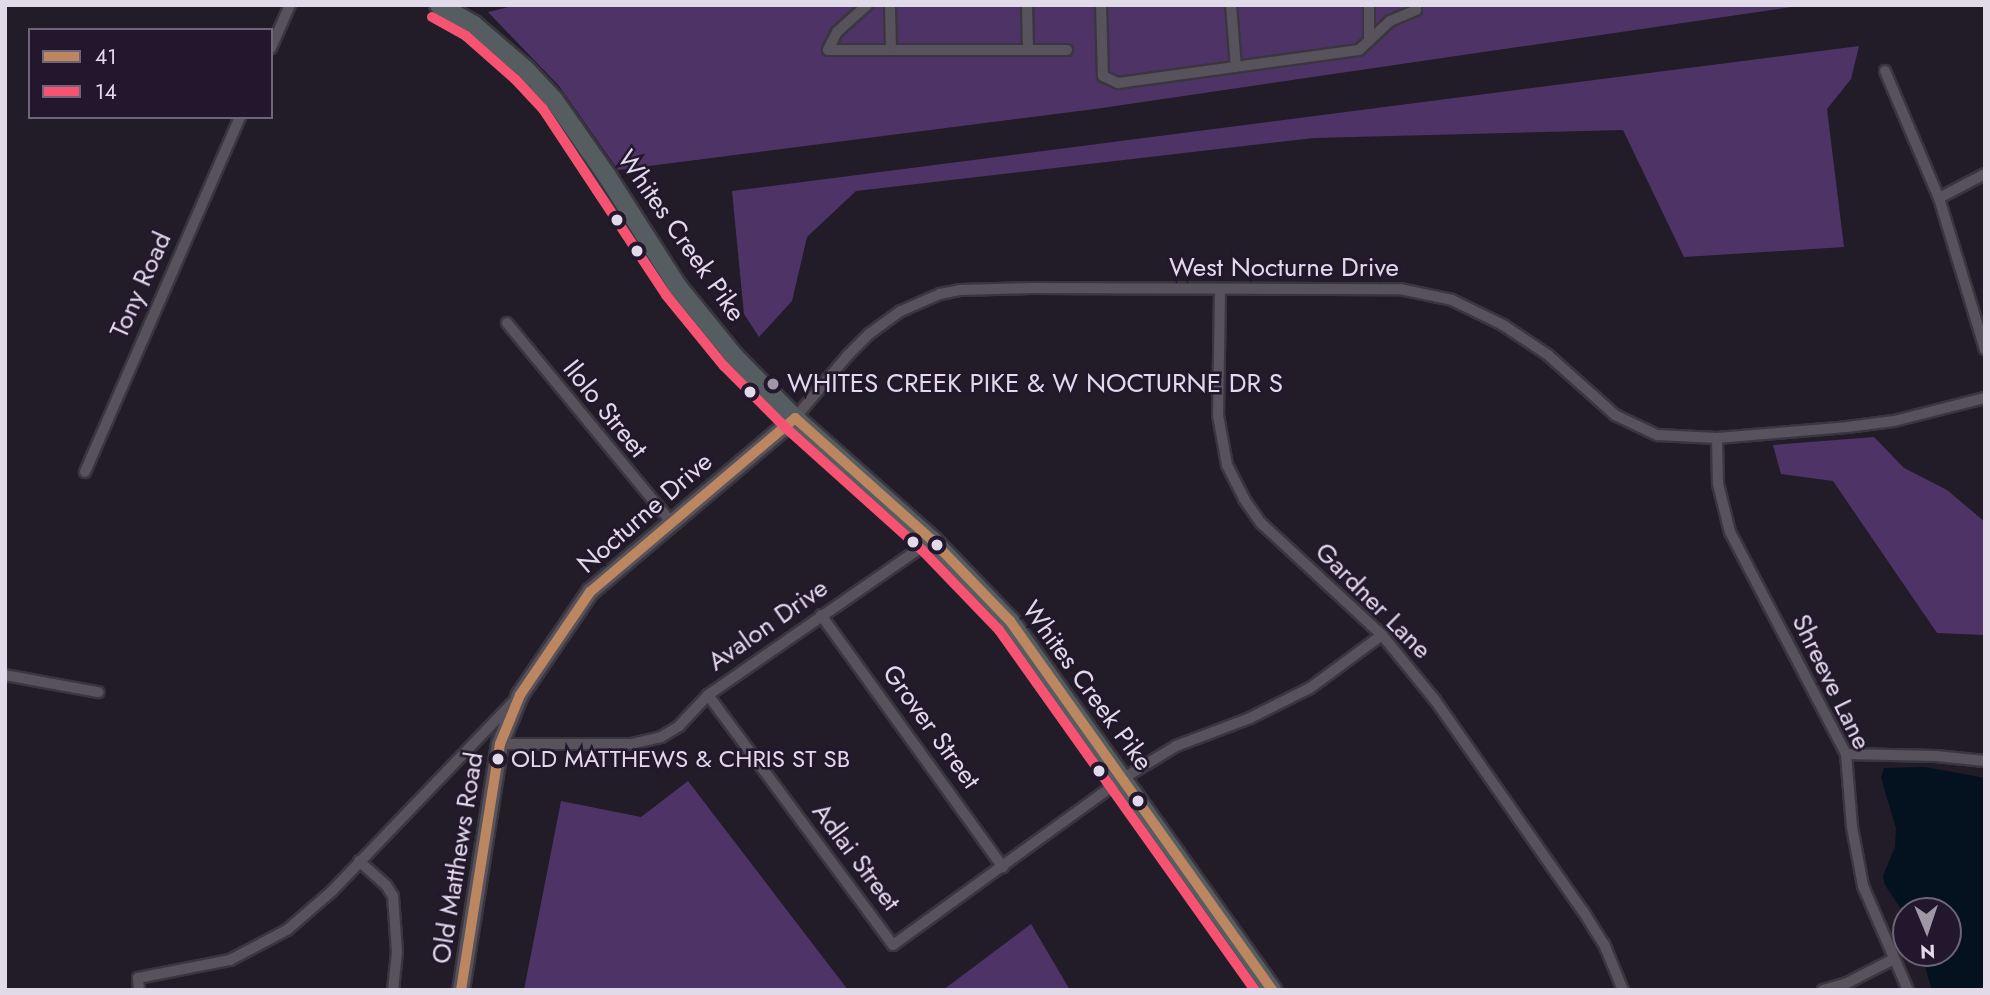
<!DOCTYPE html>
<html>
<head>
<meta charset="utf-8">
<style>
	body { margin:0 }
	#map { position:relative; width:1990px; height:995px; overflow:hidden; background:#221c28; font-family:Jost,sans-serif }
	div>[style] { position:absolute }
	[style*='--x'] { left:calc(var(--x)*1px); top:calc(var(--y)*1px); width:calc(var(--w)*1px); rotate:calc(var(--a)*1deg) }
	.forest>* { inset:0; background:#4e3367 }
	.water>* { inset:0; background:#03121e }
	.roads { filter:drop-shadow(2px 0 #3a363f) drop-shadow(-2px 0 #3a363f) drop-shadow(0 2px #3a363f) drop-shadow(0 -2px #3a363f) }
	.street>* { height:10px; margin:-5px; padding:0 5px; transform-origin:5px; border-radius:5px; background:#57525c }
	.secondary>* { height:16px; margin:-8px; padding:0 8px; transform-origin:8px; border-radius:8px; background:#57525c }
	.primary>* { height:18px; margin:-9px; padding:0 9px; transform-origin:9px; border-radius:9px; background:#555d61 }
	.bus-1>* { height:10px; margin:-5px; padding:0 5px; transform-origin:5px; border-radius:5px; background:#bb8660 }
	.bus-2>* { height:10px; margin:-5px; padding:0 5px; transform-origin:5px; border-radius:5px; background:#f65372 }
	.dots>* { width:19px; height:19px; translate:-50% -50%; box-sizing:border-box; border:4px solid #22172d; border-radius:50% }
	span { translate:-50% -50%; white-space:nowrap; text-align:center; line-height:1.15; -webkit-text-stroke:5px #22172d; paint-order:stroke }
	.bus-label { font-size:24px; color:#e1dae9 }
	.left { translate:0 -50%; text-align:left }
	.street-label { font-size:26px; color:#e1dae9 }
	.poi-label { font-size:26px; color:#e1dae9 }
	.frame { position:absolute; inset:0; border:7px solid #e1dae9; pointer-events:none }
	.legend { position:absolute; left:28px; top:28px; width:245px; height:91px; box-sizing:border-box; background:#22172d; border:2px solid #6e6578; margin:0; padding:9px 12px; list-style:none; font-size:21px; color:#e1dae9 }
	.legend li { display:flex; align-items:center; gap:14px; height:35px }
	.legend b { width:35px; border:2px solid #6e6578 }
	.north { position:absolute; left:1892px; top:897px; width:70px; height:70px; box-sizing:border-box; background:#22172d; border:2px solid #6e6578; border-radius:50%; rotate:178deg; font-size:19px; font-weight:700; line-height:28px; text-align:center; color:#e1dae9 }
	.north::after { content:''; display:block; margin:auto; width:24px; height:32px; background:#9e98a5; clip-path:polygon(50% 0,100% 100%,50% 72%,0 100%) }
</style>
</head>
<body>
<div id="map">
	<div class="forest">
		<i style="clip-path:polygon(518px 5px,1805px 5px,1095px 109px,618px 170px,559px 86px,488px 12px)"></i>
		<i style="clip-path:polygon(1859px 46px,1851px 79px,1827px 109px,1844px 247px,1684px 257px,1623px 130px,1314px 138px,856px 191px,807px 237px,792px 301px,759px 337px,744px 314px,732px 191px)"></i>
		<i style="clip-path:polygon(1874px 437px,1904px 468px,1947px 490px,1985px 522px,1985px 635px,1937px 633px,1833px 481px,1781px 474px,1773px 445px)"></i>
		<i style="clip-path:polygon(688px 781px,848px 990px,524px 990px,561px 801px,641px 817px)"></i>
		<i style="clip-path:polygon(1031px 924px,1070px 990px,943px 990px)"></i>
	</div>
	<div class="water">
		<i style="clip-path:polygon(1925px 767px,1985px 778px,1985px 990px,1932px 990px,1921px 953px,1948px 953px,1948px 911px,1906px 911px,1906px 917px,1885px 885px,1883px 876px,1895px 847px,1896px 828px,1881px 778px,1884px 768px)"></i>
	</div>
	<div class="roads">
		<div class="street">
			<i style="--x:867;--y:5;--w:40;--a:138"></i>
			<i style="--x:837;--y:32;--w:20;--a:117"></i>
			<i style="--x:828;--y:50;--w:200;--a:0"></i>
			<i style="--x:890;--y:5;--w:45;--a:88.7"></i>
			<i style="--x:1027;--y:5;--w:45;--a:88.7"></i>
			<i style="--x:1028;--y:50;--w:39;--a:0"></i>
			<i style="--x:1101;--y:5;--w:71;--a:88.4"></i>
			<i style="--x:1103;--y:76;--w:17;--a:25"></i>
			<i style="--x:1118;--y:83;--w:243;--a:-7.8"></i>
			<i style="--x:1359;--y:50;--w:42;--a:-43.1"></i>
			<i style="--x:1390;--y:21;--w:28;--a:-23"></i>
			<i style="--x:1416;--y:10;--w:5;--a:-90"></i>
			<i style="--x:1231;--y:5;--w:62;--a:85.4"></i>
			<i style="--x:1369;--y:41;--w:36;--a:-90"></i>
			<i style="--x:271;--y:48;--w:47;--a:-66.2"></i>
			<i style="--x:1885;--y:71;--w:138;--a:67"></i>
			<i style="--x:1939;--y:198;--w:158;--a:73.1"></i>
			<i style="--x:1939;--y:198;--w:52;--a:-27.6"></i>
			<i style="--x:1220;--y:291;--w:124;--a:90.9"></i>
			<i style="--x:1218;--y:415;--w:51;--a:79.8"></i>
			<i style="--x:1227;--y:465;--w:38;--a:63"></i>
			<i style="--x:1244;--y:499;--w:29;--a:55"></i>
			<i style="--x:1261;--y:523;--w:165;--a:42.8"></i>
			<i style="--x:1382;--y:635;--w:84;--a:50.8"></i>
			<i style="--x:1435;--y:700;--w:258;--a:55"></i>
			<i style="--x:1583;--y:911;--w:39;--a:58"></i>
			<i style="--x:1604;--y:944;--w:50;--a:67.6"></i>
			<i style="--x:507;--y:323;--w:258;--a:50.5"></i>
			<i style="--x:795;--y:418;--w:82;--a:-49.9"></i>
			<i style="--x:848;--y:355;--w:30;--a:-45"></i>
			<i style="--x:869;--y:334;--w:39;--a:-36"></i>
			<i style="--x:901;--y:311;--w:43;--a:-23.6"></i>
			<i style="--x:940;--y:294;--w:20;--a:-11"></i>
			<i style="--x:960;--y:290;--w:71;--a:-1.6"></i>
			<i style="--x:1031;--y:288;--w:369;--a:0.2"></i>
			<i style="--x:1400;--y:289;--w:53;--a:11.9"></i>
			<i style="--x:1452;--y:300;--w:57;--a:26.1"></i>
			<i style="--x:1503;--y:325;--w:54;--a:33.7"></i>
			<i style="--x:1548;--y:355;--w:90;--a:41.8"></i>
			<i style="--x:1615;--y:415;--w:47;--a:25.5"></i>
			<i style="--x:1657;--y:435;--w:60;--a:2.9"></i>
			<i style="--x:1717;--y:438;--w:130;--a:-4.8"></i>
			<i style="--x:1847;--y:427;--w:47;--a:-7.3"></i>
			<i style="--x:1894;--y:421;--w:94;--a:-14.2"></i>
			<i style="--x:1717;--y:438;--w:46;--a:88.8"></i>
			<i style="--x:1718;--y:484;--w:49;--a:76"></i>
			<i style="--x:1730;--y:532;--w:250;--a:62.4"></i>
			<i style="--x:1846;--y:754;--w:73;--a:85.3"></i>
			<i style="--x:1852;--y:827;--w:60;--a:79.4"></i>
			<i style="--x:1863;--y:886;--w:113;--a:66.6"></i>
			<i style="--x:85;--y:472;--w:387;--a:-66.4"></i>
			<i style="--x:821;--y:615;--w:311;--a:54.2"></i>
			<i style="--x:5;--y:675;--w:95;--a:10.4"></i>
			<i style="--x:708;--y:695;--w:311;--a:53.5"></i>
			<i style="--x:893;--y:945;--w:283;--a:-35.9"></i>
			<i style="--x:1122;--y:779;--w:63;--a:-31.4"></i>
			<i style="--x:1176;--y:746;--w:79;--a:-20.7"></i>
			<i style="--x:1250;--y:718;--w:67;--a:-26.6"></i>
			<i style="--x:1310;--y:688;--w:89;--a:-36.4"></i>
			<i style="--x:500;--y:744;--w:131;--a:0"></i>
			<i style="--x:631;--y:744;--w:31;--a:-13"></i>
			<i style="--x:661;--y:737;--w:21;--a:-31"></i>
			<i style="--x:679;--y:726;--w:42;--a:-46.9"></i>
			<i style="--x:708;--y:695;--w:272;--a:-34.7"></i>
			<i style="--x:1846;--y:754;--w:90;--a:1.3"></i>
			<i style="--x:1936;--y:756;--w:49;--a:5.8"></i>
			<i style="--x:359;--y:861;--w:36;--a:42"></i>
			<i style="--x:386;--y:885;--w:13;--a:58"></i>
			<i style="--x:393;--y:896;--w:56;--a:85.9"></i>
			<i style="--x:397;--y:952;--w:38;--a:96"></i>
			<i style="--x:139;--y:990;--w:12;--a:-95"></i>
			<i style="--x:138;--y:978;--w:94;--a:-11.1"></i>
			<i style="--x:230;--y:960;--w:64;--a:-27.8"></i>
			<i style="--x:287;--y:930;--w:60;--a:-40.9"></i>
			<i style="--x:332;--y:891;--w:262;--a:-46.2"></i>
			<i style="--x:1823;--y:990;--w:25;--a:-16"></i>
			<i style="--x:1847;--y:983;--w:51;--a:-27.1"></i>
		</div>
		<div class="secondary">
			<i style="--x:461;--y:990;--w:249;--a:-81"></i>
			<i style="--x:500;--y:744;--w:53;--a:-67.8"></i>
			<i style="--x:520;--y:695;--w:125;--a:-55.8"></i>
			<i style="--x:590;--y:592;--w:269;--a:-40.3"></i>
		</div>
		<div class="primary">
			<i style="--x:439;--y:5;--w:40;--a:29.7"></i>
			<i style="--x:474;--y:25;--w:67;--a:40.8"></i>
			<i style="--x:525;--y:69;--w:42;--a:46.9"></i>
			<i style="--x:554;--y:100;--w:93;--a:55.1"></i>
			<i style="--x:607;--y:176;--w:132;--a:57.4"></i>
			<i style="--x:678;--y:287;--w:89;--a:50.9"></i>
			<i style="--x:734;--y:356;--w:87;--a:45.5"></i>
			<i style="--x:795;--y:418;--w:183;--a:41.7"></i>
			<i style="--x:932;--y:540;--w:112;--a:46.1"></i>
			<i style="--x:1010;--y:621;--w:453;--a:54.6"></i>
		</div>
	</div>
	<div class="bus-1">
		<i style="--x:461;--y:990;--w:249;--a:-81"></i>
		<i style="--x:500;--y:744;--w:53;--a:-67.8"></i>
		<i style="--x:520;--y:695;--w:125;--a:-55.8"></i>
		<i style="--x:590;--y:592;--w:269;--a:-40.3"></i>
		<i style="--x:795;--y:418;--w:183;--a:41.7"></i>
		<i style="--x:932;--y:540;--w:112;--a:46.1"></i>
		<i style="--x:1010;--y:621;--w:453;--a:54.6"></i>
	</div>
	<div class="bus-2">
		<i style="--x:432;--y:17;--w:39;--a:29"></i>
		<i style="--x:466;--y:36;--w:65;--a:41.3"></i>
		<i style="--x:515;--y:79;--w:41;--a:47"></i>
		<i style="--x:543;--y:109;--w:223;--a:56.5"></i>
		<i style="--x:666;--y:295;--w:92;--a:50.8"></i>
		<i style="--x:724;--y:366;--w:88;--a:45"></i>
		<i style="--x:786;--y:428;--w:183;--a:41.9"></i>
		<i style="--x:922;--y:550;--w:111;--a:46.1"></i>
		<i style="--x:999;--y:630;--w:442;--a:54.6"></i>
	</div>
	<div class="dots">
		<i style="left:617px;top:220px;background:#e1dae9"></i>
		<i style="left:637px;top:251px;background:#e1dae9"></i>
		<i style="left:773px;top:384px;background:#9e98a5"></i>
		<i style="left:750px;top:392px;background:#e1dae9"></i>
		<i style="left:913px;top:542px;background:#e1dae9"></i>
		<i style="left:937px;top:545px;background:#e1dae9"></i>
		<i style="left:498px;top:759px;background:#e1dae9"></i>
		<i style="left:1099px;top:771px;background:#e1dae9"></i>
		<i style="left:1138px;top:801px;background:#e1dae9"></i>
	</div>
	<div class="bus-label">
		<span class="left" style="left:511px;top:759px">OLD MATTHEWS &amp; CHRIS ST SB</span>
	</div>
	<div class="street-label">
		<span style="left:681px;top:236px;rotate:55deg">Whites Creek Pike</span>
		<span style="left:1284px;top:268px">West Nocturne Drive</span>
		<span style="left:141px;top:285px;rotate:-66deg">Tony Road</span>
		<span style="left:605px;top:409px;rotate:51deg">Ilolo Street</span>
		<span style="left:645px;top:513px;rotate:-41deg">Nocturne Drive</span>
		<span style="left:1373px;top:601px;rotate:45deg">Gardner Lane</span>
		<span style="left:768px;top:625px;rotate:-35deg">Avalon Drive</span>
		<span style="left:1831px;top:682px;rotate:64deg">Shreeve Lane</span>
		<span style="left:1087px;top:686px;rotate:54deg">Whites Creek Pike</span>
		<span style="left:931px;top:727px;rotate:54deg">Grover Street</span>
		<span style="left:856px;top:857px;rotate:53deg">Adlai Street</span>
		<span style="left:458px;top:858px;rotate:-81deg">Old Matthews Road</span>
	</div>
	<div class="poi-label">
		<span class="left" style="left:787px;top:384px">WHITES CREEK PIKE &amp; W NOCTURNE DR S</span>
	</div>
	<div class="frame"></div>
	<ul class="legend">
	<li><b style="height:9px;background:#bb8660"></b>41</li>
	<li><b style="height:9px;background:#f65372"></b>14</li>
	</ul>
	<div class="north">N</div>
</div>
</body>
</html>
